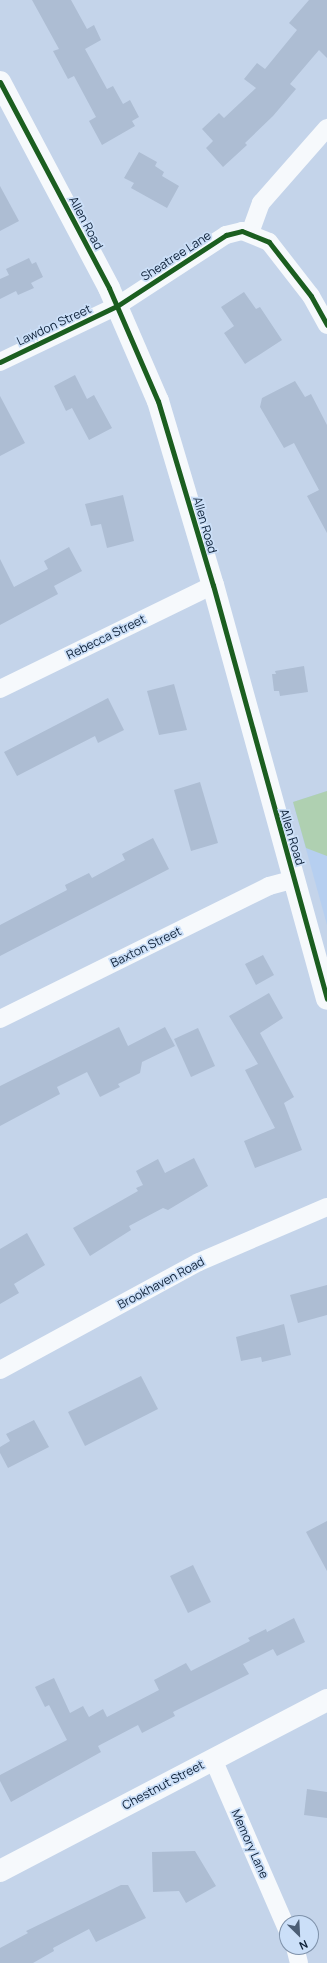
<!DOCTYPE html>
<html>
<head>
<meta charset="utf-8">
<style>
	body { margin:0 }
	#map { position:relative; width:327px; height:1963px; overflow:hidden; background:#c4d4ea; font-family:Manrope,sans-serif }
	div>[style] { position:absolute }
	[style*='--x'] { left:calc(var(--x)*1px); top:calc(var(--y)*1px); width:calc(var(--w)*1px); rotate:calc(var(--a)*1deg) }
	.built>* { inset:0; background:#b6cff0 }
	.green>* { inset:0; background:#afd0b1 }
	.building>* { inset:0; background:#adbdd3 }
	.street>* { height:18px; margin:-9px; padding:0 9px; transform-origin:9px; border-radius:9px; background:#f6f9fc }
	.secondary>* { height:22px; margin:-11px; padding:0 11px; transform-origin:11px; border-radius:11px; background:#f6f9fc }
	.cycleway>* { height:5px; margin:-2.5px; padding:0 2.5px; transform-origin:2.5px; border-radius:2.5px; background:#1b5e20 }
	span { translate:-50% -50%; white-space:nowrap; text-align:center; line-height:1.15; -webkit-text-stroke:3.5px #cbdff8; paint-order:stroke }
	.street-label { font-size:12px; color:#0c1f36 }
	.north { position:absolute; left:279px; top:1915px; width:40px; height:40px; box-sizing:border-box; background:#cbdff8; border:1px solid #7f92aa; border-radius:50%; rotate:156deg; font-size:11px; font-weight:700; line-height:16px; text-align:center; color:#0c1f36 }
	.north::after { content:''; display:block; margin:auto; width:14px; height:18px; background:#4c5e75; clip-path:polygon(50% 0,100% 100%,50% 72%,0 100%) }
</style>
</head>
<body>
<div id="map">
	<div class="built">
		<i style="clip-path:polygon(327px 791px,327px 925px,293px 802px)"></i>
	</div>
	<div class="green">
		<i style="clip-path:polygon(327px 791px,327px 856px,306px 848px,293px 802px)"></i>
	</div>
	<div class="building">
		<i style="clip-path:polygon(32px 0,71px 0,87px 29px,94px 25px,101px 40px,85px 49px,107px 89px,113px 86px,123px 104px,130px 100px,139px 117px,132px 121px,135px 126px,102px 145px,89px 121px,96px 117px,74px 76px,68px 79px,53px 51px,59px 49px)"></i>
		<i style="clip-path:polygon(309px 0,327px 0,327px 58px,319px 50px,290px 84px,296px 89px,273px 116px,245px 143px,247px 145px,223px 167px,206px 148px,213px 141px,202px 129px,219px 113px,224px 118px,256px 88px,244px 79px,257px 63px,265px 69px,297px 30px,289px 23px)"></i>
		<i style="clip-path:polygon(139px 152px,157px 162px,155px 166px,164px 172px,162px 176px,179px 186px,167px 208px,131px 188px,134px 183px,124px 178px)"></i>
		<i style="clip-path:polygon(0 186px,19px 221px,0 231px)"></i>
		<i style="clip-path:polygon(29px 258px,32px 264px,36px 262px,43px 277px,31px 283px,34px 288px,18px 295px,16px 291px,0 299px,0 279px,9px 275px,6px 269px)"></i>
		<i style="clip-path:polygon(244px 292px,256px 309px,260px 307px,282px 340px,245px 364px,224px 333px,234px 326px,221px 307px)"></i>
		<i style="clip-path:polygon(75px 375px,87px 399px,94px 395px,112px 428px,89px 440px,72px 408px,66px 411px,54px 386px)"></i>
		<i style="clip-path:polygon(295px 381px,305px 397px,311px 394px,327px 425px,327px 533px,307px 496px,319px 490px,294px 443px,284px 448px,260px 407px,262px 398px)"></i>
		<i style="clip-path:polygon(0 396px,25px 443px,0 456px)"></i>
		<i style="clip-path:polygon(123px 495px,134px 541px,107px 548px,101px 524px,91px 526px,85px 504px)"></i>
		<i style="clip-path:polygon(69px 547px,82px 571px,54px 586px,58px 594px,0 625px,0 559px,14px 587px,48px 569px,44px 561px)"></i>
		<i style="clip-path:polygon(304px 666px,308px 692px,280px 696px,279px 691px,274px 691px,272px 674px,276px 674px,275px 671px)"></i>
		<i style="clip-path:polygon(174px 684px,187px 730px,159px 735px,147px 691px)"></i>
		<i style="clip-path:polygon(108px 698px,124px 730px,98px 743px,95px 736px,17px 776px,4px 752px)"></i>
		<i style="clip-path:polygon(200px 782px,218px 843px,191px 851px,174px 790px)"></i>
		<i style="clip-path:polygon(153px 838px,169px 869px,0 956px,0 925px,67px 890px,65px 885px,89px 873px,92px 878px,125px 860px,122px 854px)"></i>
		<i style="clip-path:polygon(263px 955px,274px 975px,256px 985px,245px 964px)"></i>
		<i style="clip-path:polygon(269px 993px,283px 1018px,260px 1033px,294px 1097px,284px 1103px,302px 1150px,255px 1168px,244px 1141px,275px 1128px,245px 1070px,258px 1064px,229px 1016px)"></i>
		<i style="clip-path:polygon(119px 1027px,128px 1046px,165px 1027px,175px 1046px,142px 1062px,140px 1073px,118px 1084px,120px 1087px,100px 1097px,87px 1072px,57px 1087px,60px 1094px,0 1126px,0 1086px)"></i>
		<i style="clip-path:polygon(198px 1028px,215px 1066px,191px 1077px,174px 1039px)"></i>
		<i style="clip-path:polygon(194px 1158px,208px 1186px,168px 1210px,163px 1208px,129px 1226px,131px 1230px,90px 1256px,73px 1228px,138px 1191px,136px 1188px,143px 1185px,136px 1171px,158px 1159px,165px 1173px)"></i>
		<i style="clip-path:polygon(27px 1233px,45px 1265px,14px 1284px,19px 1293px,0 1304px,0 1249px)"></i>
		<i style="clip-path:polygon(327px 1285px,327px 1315px,298px 1323px,290px 1295px)"></i>
		<i style="clip-path:polygon(284px 1324px,291px 1355px,262px 1362px,261px 1357px,241px 1361px,236px 1337px)"></i>
		<i style="clip-path:polygon(141px 1376px,158px 1409px,85px 1446px,68px 1412px)"></i>
		<i style="clip-path:polygon(34px 1420px,49px 1447px,8px 1468px,0 1453px,0 1447px,10px 1441px,6px 1434px)"></i>
		<i style="clip-path:polygon(327px 1521px,327px 1571px,306px 1532px)"></i>
		<i style="clip-path:polygon(193px 1565px,211px 1602px,188px 1613px,170px 1576px)"></i>
		<i style="clip-path:polygon(294px 1618px,305px 1642px,277px 1656px,273px 1649px,243px 1664px,249px 1674px,173px 1712px,175px 1716px,142px 1733px,138px 1725px,98px 1746px,101px 1752px,11px 1802px,0 1781px,0 1775px,67px 1740px,49px 1705px,45px 1707px,35px 1687px,54px 1678px,70px 1713px,83px 1706px,89px 1717px,103px 1709px,107px 1717px,159px 1690px,154px 1680px,186px 1663px,191px 1671px,250px 1641px,248px 1638px,266px 1629px,267px 1632px)"></i>
		<i style="clip-path:polygon(307px 1789px,327px 1792px,327px 1818px,304px 1815px)"></i>
		<i style="clip-path:polygon(195px 1851px,216px 1886px,186px 1903px,179px 1891px,153px 1892px,152px 1852px)"></i>
		<i style="clip-path:polygon(121px 1885px,128px 1885px,146px 1918px,96px 1942px,89px 1929px,53px 1948px,54px 1951px,33px 1963px,0 1963px,0 1948px,28px 1933px,26px 1931px)"></i>
	</div>
	<div class="street">
		<i style="--x:250;--y:233;--w:32;--a:-70"></i>
		<i style="--x:261;--y:203;--w:100;--a:-48.7"></i>
		<i style="--x:0;--y:362;--w:130;--a:-25.6"></i>
		<i style="--x:117;--y:306;--w:130;--a:-33.1"></i>
		<i style="--x:226;--y:235;--w:16;--a:-14"></i>
		<i style="--x:242;--y:231;--w:29;--a:22"></i>
		<i style="--x:269;--y:242;--w:68;--a:52.1"></i>
		<i style="--x:311;--y:296;--w:33;--a:61"></i>
		<i style="--x:0;--y:689;--w:237;--a:-26"></i>
		<i style="--x:0;--y:1019;--w:300;--a:-26.3"></i>
		<i style="--x:269;--y:886;--w:27;--a:-15"></i>
		<i style="--x:0;--y:1370;--w:226;--a:-28.5"></i>
		<i style="--x:199;--y:1262;--w:139;--a:-23.3"></i>
		<i style="--x:213;--y:1759;--w:185;--a:66.5"></i>
		<i style="--x:295;--y:1947;--w:16;--a:76"></i>
	</div>
	<div class="secondary">
		<i style="--x:0;--y:82;--w:233;--a:62.1"></i>
		<i style="--x:109;--y:288;--w:123;--a:66.6"></i>
		<i style="--x:158;--y:401;--w:192;--a:73.4"></i>
		<i style="--x:213;--y:585;--w:429;--a:74.6"></i>
		<i style="--x:0;--y:1871;--w:369;--a:-27.6"></i>
	</div>
	<div class="cycleway">
		<i style="--x:0;--y:82;--w:233;--a:62.1"></i>
		<i style="--x:109;--y:288;--w:123;--a:66.6"></i>
		<i style="--x:158;--y:401;--w:192;--a:73.4"></i>
		<i style="--x:213;--y:585;--w:429;--a:74.6"></i>
		<i style="--x:0;--y:362;--w:130;--a:-25.6"></i>
		<i style="--x:117;--y:306;--w:130;--a:-33.1"></i>
		<i style="--x:226;--y:235;--w:16;--a:-14"></i>
		<i style="--x:242;--y:231;--w:29;--a:22"></i>
		<i style="--x:269;--y:242;--w:68;--a:52.1"></i>
		<i style="--x:311;--y:296;--w:33;--a:61"></i>
	</div>
	<div class="street-label">
		<span style="left:86px;top:223px;rotate:62deg">Allen Road</span>
		<span style="left:176px;top:256px;rotate:-33deg">Sheatree Lane</span>
		<span style="left:54px;top:325px;rotate:-25deg">Lawdon Street</span>
		<span style="left:205px;top:525px;rotate:74deg">Allen Road</span>
		<span style="left:106px;top:637px;rotate:-26deg">Rebecca Street</span>
		<span style="left:292px;top:837px;rotate:73deg">Allen Road</span>
		<span style="left:146px;top:947px;rotate:-26deg">Baxton Street</span>
		<span style="left:161px;top:1283px;rotate:-28deg">Brookhaven Road</span>
		<span style="left:163px;top:1785px;rotate:-28deg">Chestnut Street</span>
		<span style="left:250px;top:1844px;rotate:66deg">Memory Lane</span>
	</div>
	<div class="north">N</div>
</div>
</body>
</html>
